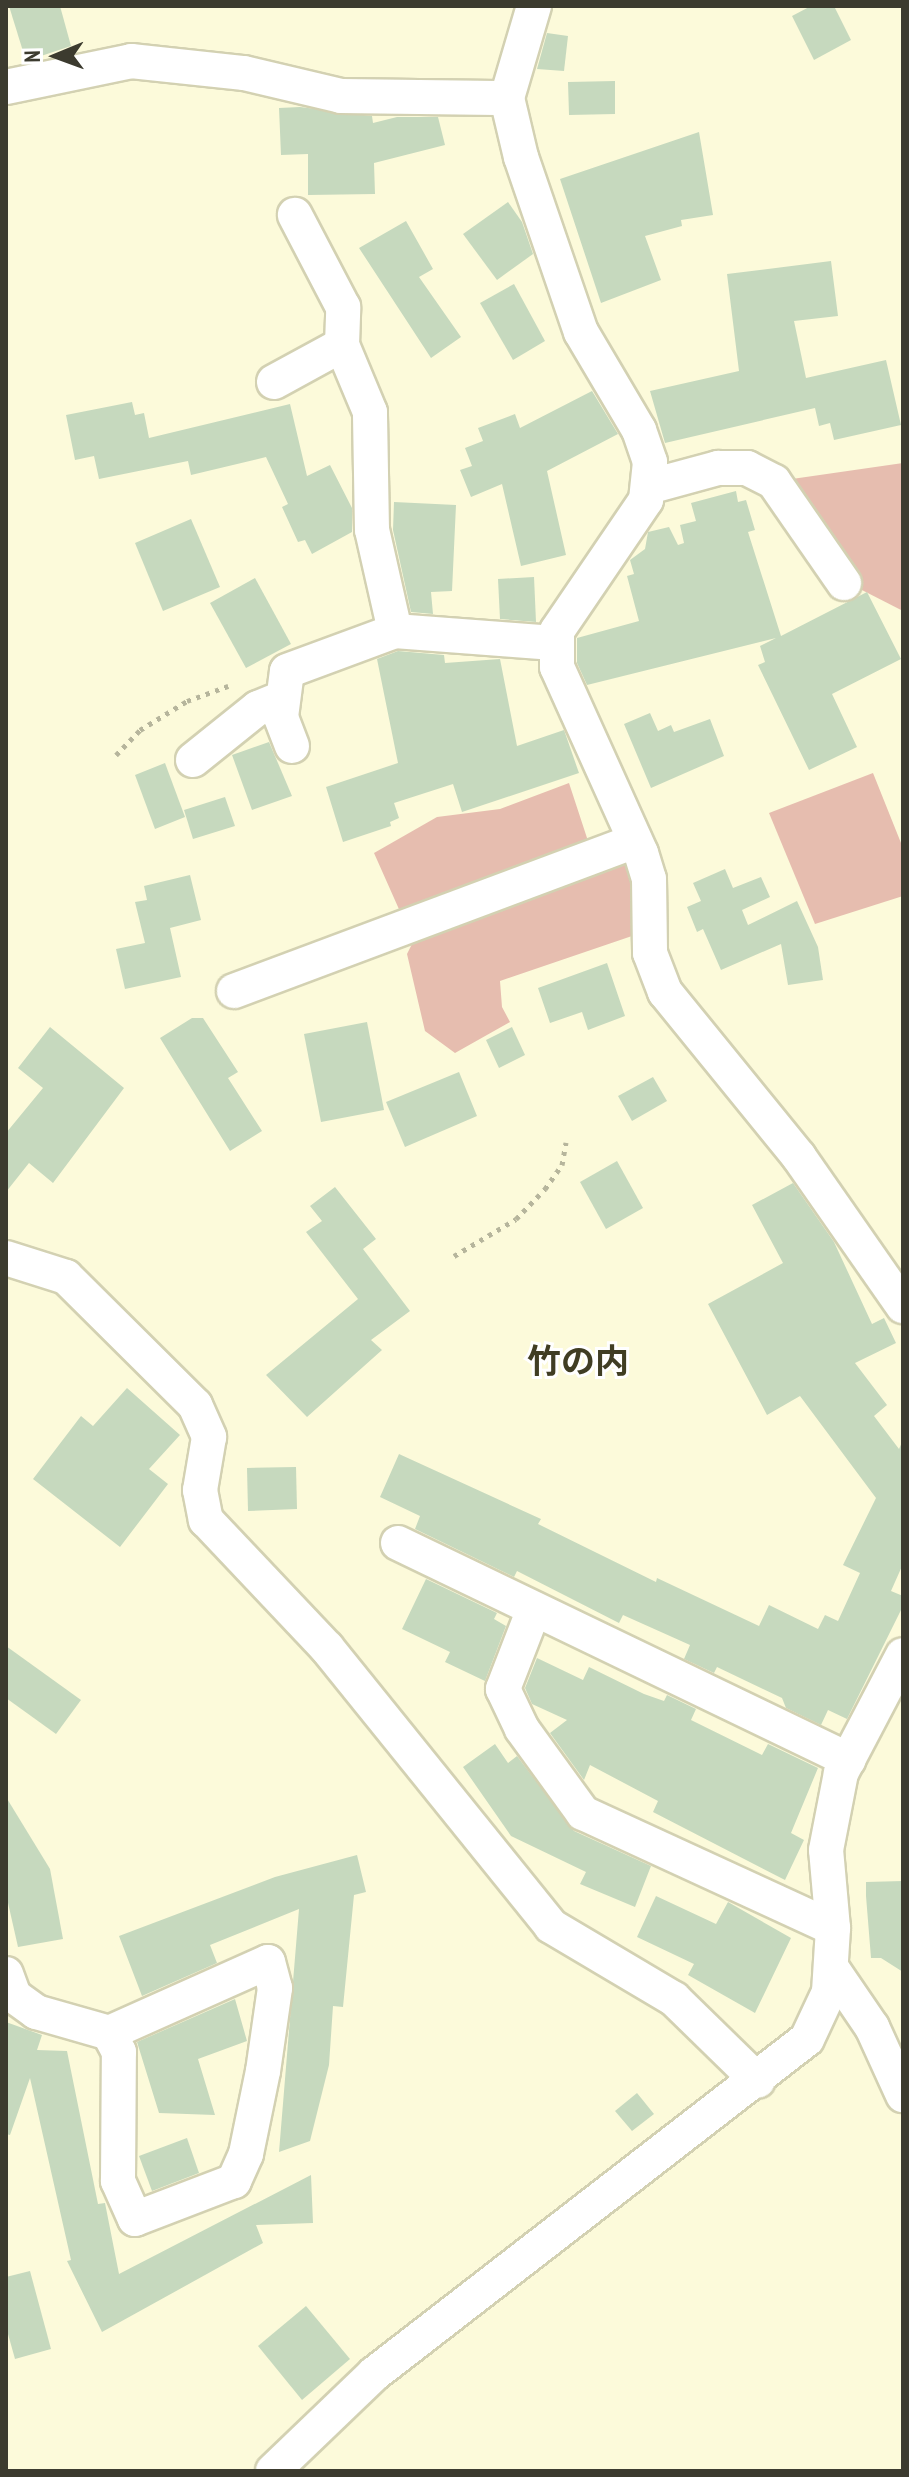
<!DOCTYPE html>
<html>
<head>
<meta charset="utf-8">
<style>
	body { margin:0 }
	#map { position:relative; width:909px; height:2477px; overflow:hidden; background:#fcfada; font-family:"PT Sans Narrow","Noto Sans JP",sans-serif }
	div>[style] { position:absolute }
	[style*='--x'] { left:calc(var(--x)*1px); top:calc(var(--y)*1px); width:calc(var(--w)*1px); rotate:calc(var(--a)*1deg) }
	.green>* { inset:0; background:#e6bdaf }
	.building>* { inset:0; background:#c6d9be }
	.path>* { height:5px; margin-top:-2.5px; transform-origin:0; background:repeating-linear-gradient(90deg,#b6b59c 0 4px,transparent 0 10px) }
	.roads { filter:drop-shadow(2px 0 #d3d1b2) drop-shadow(-2px 0 #d3d1b2) drop-shadow(0 2px #d3d1b2) drop-shadow(0 -2px #d3d1b2) }
	.minor>* { height:34px; margin:-17px; padding:0 17px; transform-origin:17px; border-radius:17px; background:#fff }
	span { translate:-50% -50%; white-space:nowrap; text-align:center; line-height:1.15; -webkit-text-stroke:6px #fff; paint-order:stroke }
	.quarter-label { font-size:34px; color:#403d23; font-weight:700 }
	.frame { position:absolute; inset:0; border:8px solid #3c3b2f; pointer-events:none }
	.north { position:absolute; left:16px; top:16px; width:80px; height:80px; -webkit-text-stroke:6px #fff; paint-order:stroke; rotate:269deg; font-size:22px; font-weight:700; line-height:32px; text-align:center; color:#3c3b2f }
	.north::after { content:''; display:block; margin:auto; width:28px; height:36px; background:#3c3b2f; clip-path:polygon(50% 0,100% 100%,50% 72%,0 100%) }
</style>
</head>
<body>
<div id="map">
	<div class="green">
		<i style="clip-path:polygon(903px 463px,903px 611px,858px 588px,792px 479px)"></i>
		<i style="clip-path:polygon(873px 773px,903px 848px,903px 896px,815px 924px,769px 813px)"></i>
		<i style="clip-path:polygon(569px 783px,588px 841px,402px 916px,374px 853px,437px 817px,500px 809px)"></i>
		<i style="clip-path:polygon(627px 862px,637px 892px,632px 936px,500px 981px,502px 1007px,510px 1022px,455px 1053px,425px 1031px,407px 954px,415px 938px)"></i>
	</div>
	<div class="building">
		<i style="clip-path:polygon(9px 6px,60px 6px,71px 46px,26px 61px)"></i>
		<i style="clip-path:polygon(811px 6px,834px 6px,851px 40px,814px 60px,792px 16px)"></i>
		<i style="clip-path:polygon(547px 33px,568px 36px,564px 71px,537px 69px)"></i>
		<i style="clip-path:polygon(615px 81px,615px 114px,569px 115px,568px 82px)"></i>
		<i style="clip-path:polygon(300px 107px,372px 116px,373px 123px,397px 117px,438px 117px,445px 145px,374px 163px,375px 194px,308px 195px,308px 154px,281px 155px,279px 108px)"></i>
		<i style="clip-path:polygon(699px 132px,713px 215px,681px 220px,682px 226px,645px 236px,661px 280px,601px 303px,560px 179px)"></i>
		<i style="clip-path:polygon(508px 202px,522px 222px,533px 254px,497px 280px,463px 234px)"></i>
		<i style="clip-path:polygon(406px 221px,433px 269px,419px 277px,461px 337px,431px 358px,359px 248px)"></i>
		<i style="clip-path:polygon(831px 261px,838px 316px,794px 321px,806px 378px,886px 360px,901px 425px,834px 440px,830px 423px,819px 426px,815px 408px,665px 443px,650px 391px,739px 371px,727px 274px)"></i>
		<i style="clip-path:polygon(514px 284px,545px 341px,513px 360px,480px 303px)"></i>
		<i style="clip-path:polygon(592px 391px,618px 434px,547px 471px,566px 555px,521px 566px,502px 484px,471px 497px,460px 470px,472px 466px,465px 448px,483px 441px,478px 428px,515px 414px,520px 428px)"></i>
		<i style="clip-path:polygon(132px 402px,135px 415px,144px 413px,149px 438px,290px 404px,307px 476px,330px 465px,352px 508px,352px 532px,312px 554px,305px 540px,298px 542px,282px 507px,288px 504px,266px 457px,191px 475px,188px 461px,99px 479px,94px 456px,75px 460px,66px 415px)"></i>
		<i style="clip-path:polygon(736px 491px,738px 502px,746px 500px,755px 530px,748px 532px,781px 636px,867px 592px,901px 659px,832px 694px,857px 747px,809px 770px,758px 665px,765px 662px,760px 646px,776px 638px,587px 685px,577px 663px,577px 638px,639px 621px,627px 576px,634px 574px,630px 560px,645px 549px,648px 532px,669px 527px,678px 545px,684px 543px,680px 525px,696px 521px,691px 503px)"></i>
		<i style="clip-path:polygon(394px 502px,456px 505px,452px 591px,431px 592px,433px 614px,411px 612px,393px 530px)"></i>
		<i style="clip-path:polygon(191px 519px,220px 587px,163px 611px,135px 543px)"></i>
		<i style="clip-path:polygon(534px 577px,536px 622px,500px 619px,498px 579px)"></i>
		<i style="clip-path:polygon(255px 578px,291px 644px,246px 668px,210px 603px)"></i>
		<i style="clip-path:polygon(398px 651px,444px 655px,445px 663px,500px 659px,517px 746px,564px 730px,579px 773px,462px 812px,453px 784px,394px 803px,399px 818px,390px 822px,391px 826px,343px 842px,326px 787px,398px 763px,377px 659px)"></i>
		<i style="clip-path:polygon(650px 713px,658px 731px,671px 725px,674px 732px,710px 719px,724px 756px,651px 788px,624px 724px)"></i>
		<i style="clip-path:polygon(269px 742px,292px 796px,252px 810px,232px 755px)"></i>
		<i style="clip-path:polygon(165px 763px,185px 817px,155px 829px,135px 775px)"></i>
		<i style="clip-path:polygon(225px 797px,235px 826px,193px 839px,184px 810px)"></i>
		<i style="clip-path:polygon(725px 869px,733px 888px,761px 877px,770px 897px,742px 910px,748px 925px,797px 901px,818px 947px,823px 980px,788px 985px,781px 944px,721px 970px,703px 929px,697px 932px,687px 907px,701px 901px,693px 883px)"></i>
		<i style="clip-path:polygon(190px 875px,201px 920px,170px 928px,181px 977px,125px 989px,116px 949px,145px 943px,135px 902px,147px 900px,144px 886px)"></i>
		<i style="clip-path:polygon(607px 963px,625px 1016px,588px 1030px,582px 1012px,550px 1023px,538px 988px)"></i>
		<i style="clip-path:polygon(192px 1018px,203px 1018px,238px 1072px,228px 1078px,262px 1131px,230px 1151px,160px 1038px)"></i>
		<i style="clip-path:polygon(367px 1022px,384px 1110px,321px 1122px,304px 1034px)"></i>
		<i style="clip-path:polygon(50px 1027px,124px 1088px,53px 1183px,29px 1163px,6px 1192px,6px 1133px,43px 1088px,18px 1068px)"></i>
		<i style="clip-path:polygon(512px 1027px,525px 1055px,499px 1068px,486px 1040px)"></i>
		<i style="clip-path:polygon(459px 1072px,477px 1116px,405px 1147px,386px 1102px)"></i>
		<i style="clip-path:polygon(653px 1077px,667px 1101px,632px 1121px,618px 1096px)"></i>
		<i style="clip-path:polygon(617px 1161px,643px 1208px,606px 1229px,580px 1182px)"></i>
		<i style="clip-path:polygon(793px 1183px,834px 1242px,872px 1324px,884px 1318px,896px 1343px,855px 1363px,887px 1405px,874px 1416px,899px 1449px,903px 1440px,903px 1564px,891px 1591px,903px 1596px,903px 1606px,847px 1719px,828px 1710px,821px 1725px,786px 1708px,782px 1698px,717px 1667px,714px 1673px,684px 1659px,690px 1645px,623px 1615px,619px 1623px,517px 1571px,514px 1577px,415px 1529px,420px 1516px,380px 1497px,399px 1454px,541px 1519px,538px 1524px,656px 1582px,657px 1578px,759px 1626px,769px 1605px,818px 1629px,825px 1615px,838px 1621px,860px 1573px,843px 1565px,876px 1498px,800px 1396px,767px 1415px,708px 1304px,783px 1263px,752px 1205px)"></i>
		<i style="clip-path:polygon(335px 1187px,376px 1239px,363px 1249px,410px 1311px,371px 1340px,382px 1350px,307px 1417px,266px 1375px,358px 1299px,306px 1232px,322px 1221px,310px 1206px)"></i>
		<i style="clip-path:polygon(127px 1388px,180px 1435px,149px 1469px,168px 1484px,120px 1547px,33px 1479px,81px 1416px,93px 1426px)"></i>
		<i style="clip-path:polygon(296px 1467px,297px 1509px,248px 1511px,247px 1468px)"></i>
		<i style="clip-path:polygon(426px 1579px,497px 1613px,494px 1619px,506px 1626px,485px 1681px,445px 1662px,450px 1652px,402px 1629px)"></i>
		<i style="clip-path:polygon(6px 1646px,81px 1700px,56px 1734px,6px 1698px)"></i>
		<i style="clip-path:polygon(537px 1658px,583px 1680px,589px 1667px,644px 1694px,664px 1701px,667px 1695px,696px 1709px,691px 1720px,762px 1755px,768px 1744px,818px 1768px,791px 1833px,804px 1840px,785px 1880px,653px 1812px,658px 1801px,590px 1765px,584px 1780px,550px 1733px,567px 1720px,532px 1704px,525px 1688px)"></i>
		<i style="clip-path:polygon(495px 1744px,508px 1763px,517px 1756px,574px 1831px,651px 1866px,635px 1907px,580px 1884px,586px 1872px,511px 1836px,463px 1767px)"></i>
		<i style="clip-path:polygon(6px 1797px,50px 1869px,63px 1939px,18px 1947px,6px 1894px)"></i>
		<i style="clip-path:polygon(357px 1855px,366px 1892px,354px 1895px,343px 2007px,333px 2006px,329px 2065px,310px 2141px,279px 2152px,299px 1909px,210px 1945px,217px 1963px,142px 1996px,119px 1936px,275px 1877px)"></i>
		<i style="clip-path:polygon(903px 1881px,903px 1972px,881px 1958px,871px 1958px,866px 1896px,866px 1882px)"></i>
		<i style="clip-path:polygon(656px 1896px,716px 1924px,728px 1902px,791px 1938px,755px 2013px,688px 1975px,694px 1964px,637px 1937px)"></i>
		<i style="clip-path:polygon(235px 1999px,247px 2041px,198px 2059px,215px 2115px,159px 2113px,137px 2042px)"></i>
		<i style="clip-path:polygon(6px 2022px,42px 2035px,37px 2050px,67px 2051px,98px 2204px,105px 2203px,119px 2274px,311px 2175px,313px 2223px,256px 2225px,263px 2243px,102px 2332px,67px 2261px,71px 2260px,30px 2078px,10px 2135px,6px 2134px)"></i>
		<i style="clip-path:polygon(637px 2093px,654px 2114px,632px 2131px,615px 2111px)"></i>
		<i style="clip-path:polygon(187px 2138px,199px 2173px,152px 2191px,139px 2156px)"></i>
		<i style="clip-path:polygon(30px 2271px,51px 2349px,15px 2359px,6px 2327px,6px 2277px)"></i>
		<i style="clip-path:polygon(306px 2306px,350px 2359px,302px 2400px,258px 2346px)"></i>
	</div>
	<div class="path">
		<i style="--x:116;--y:755;--w:35;--a:-46"></i>
		<i style="--x:140;--y:730;--w:55;--a:-31.7"></i>
		<i style="--x:187;--y:701;--w:44;--a:-20.1"></i>
		<i style="--x:454;--y:1256;--w:72;--a:-30.8"></i>
		<i style="--x:516;--y:1219;--w:42;--a:-46"></i>
		<i style="--x:545;--y:1189;--w:29;--a:-55"></i>
		<i style="--x:562;--y:1165;--w:23;--a:-80"></i>
	</div>
	<div class="roads">
		<div class="minor">
			<i style="--x:534;--y:6;--w:96;--a:106.4"></i>
			<i style="--x:507;--y:98;--w:61;--a:76.7"></i>
			<i style="--x:521;--y:157;--w:185;--a:71.1"></i>
			<i style="--x:581;--y:332;--w:114;--a:59.4"></i>
			<i style="--x:639;--y:430;--w:34;--a:71"></i>
			<i style="--x:650;--y:462;--w:38;--a:96"></i>
			<i style="--x:646;--y:500;--w:158;--a:124.2"></i>
			<i style="--x:557;--y:631;--w:36;--a:90"></i>
			<i style="--x:557;--y:667;--w:204;--a:65.7"></i>
			<i style="--x:641;--y:853;--w:27;--a:73"></i>
			<i style="--x:649;--y:879;--w:74;--a:89.2"></i>
			<i style="--x:650;--y:953;--w:42;--a:69"></i>
			<i style="--x:665;--y:992;--w:213;--a:50.9"></i>
			<i style="--x:799;--y:1157;--w:182;--a:55.1"></i>
			<i style="--x:6;--y:87;--w:128;--a:-11.7"></i>
			<i style="--x:131;--y:61;--w:114;--a:6.1"></i>
			<i style="--x:244;--y:73;--w:100;--a:13.3"></i>
			<i style="--x:341;--y:96;--w:166;--a:0.7"></i>
			<i style="--x:274;--y:382;--w:77;--a:-28.6"></i>
			<i style="--x:342;--y:345;--w:38;--a:-88"></i>
			<i style="--x:343;--y:307;--w:104;--a:-117.6"></i>
			<i style="--x:648;--y:487;--w:73;--a:-15.2"></i>
			<i style="--x:718;--y:468;--w:29;--a:0"></i>
			<i style="--x:747;--y:468;--w:30;--a:27"></i>
			<i style="--x:774;--y:482;--w:123;--a:55.3"></i>
			<i style="--x:395;--y:631;--w:159;--a:4.3"></i>
			<i style="--x:292;--y:746;--w:31;--a:-111"></i>
			<i style="--x:281;--y:717;--w:46;--a:-82.6"></i>
			<i style="--x:287;--y:671;--w:115;--a:-20.3"></i>
			<i style="--x:395;--y:631;--w:104;--a:-102.8"></i>
			<i style="--x:372;--y:530;--w:118;--a:-91"></i>
			<i style="--x:370;--y:412;--w:73;--a:-112.7"></i>
			<i style="--x:193;--y:760;--w:83;--a:-38.7"></i>
			<i style="--x:258;--y:708;--w:27;--a:-22"></i>
			<i style="--x:234;--y:991;--w:428;--a:-20.5"></i>
			<i style="--x:6;--y:1258;--w:63;--a:17.6"></i>
			<i style="--x:66;--y:1277;--w:182;--a:44.8"></i>
			<i style="--x:195;--y:1405;--w:35;--a:66"></i>
			<i style="--x:209;--y:1437;--w:54;--a:99.6"></i>
			<i style="--x:200;--y:1490;--w:31;--a:79"></i>
			<i style="--x:206;--y:1520;--w:176;--a:46.6"></i>
			<i style="--x:327;--y:1648;--w:357;--a:51.1"></i>
			<i style="--x:551;--y:1926;--w:143;--a:30.7"></i>
			<i style="--x:674;--y:1999;--w:117;--a:44.3"></i>
			<i style="--x:398;--y:1543;--w:500;--a:25.7"></i>
			<i style="--x:534;--y:1609;--w:86;--a:111.2"></i>
			<i style="--x:503;--y:1689;--w:44;--a:64.6"></i>
			<i style="--x:522;--y:1729;--w:104;--a:54"></i>
			<i style="--x:583;--y:1813;--w:275;--a:24.7"></i>
			<i style="--x:831;--y:1967;--w:73;--a:55.7"></i>
			<i style="--x:872;--y:2027;--w:75;--a:65.5"></i>
			<i style="--x:6;--y:1974;--w:23;--a:70"></i>
			<i style="--x:14;--y:1996;--w:27;--a:36"></i>
			<i style="--x:36;--y:2012;--w:76;--a:16"></i>
			<i style="--x:109;--y:2033;--w:174;--a:-24.1"></i>
			<i style="--x:268;--y:1962;--w:27;--a:75"></i>
			<i style="--x:275;--y:1988;--w:84;--a:98.2"></i>
			<i style="--x:263;--y:2071;--w:85;--a:101.6"></i>
			<i style="--x:246;--y:2154;--w:30;--a:114"></i>
			<i style="--x:234;--y:2181;--w:106;--a:159"></i>
			<i style="--x:135;--y:2219;--w:42;--a:-114.1"></i>
			<i style="--x:118;--y:2181;--w:129;--a:-89.6"></i>
			<i style="--x:119;--y:2052;--w:21;--a:-118"></i>
			<i style="--x:273;--y:2471;--w:140;--a:-43.8"></i>
			<i style="--x:374;--y:2374;--w:547;--a:-37.73"></i>
			<i style="--x:807;--y:2039;--w:52;--a:-64.9"></i>
			<i style="--x:829;--y:1992;--w:64;--a:-86.4"></i>
			<i style="--x:833;--y:1928;--w:78;--a:-95.1"></i>
			<i style="--x:826;--y:1850;--w:78;--a:-79"></i>
			<i style="--x:841;--y:1773;--w:133;--a:-62.3"></i>
		</div>
	</div>
	<div class="quarter-label">
		<span style="left:578px;top:1361px">竹の内</span>
	</div>
	<div class="frame"></div>
	<div class="north">N</div>
</div>
</body>
</html>
